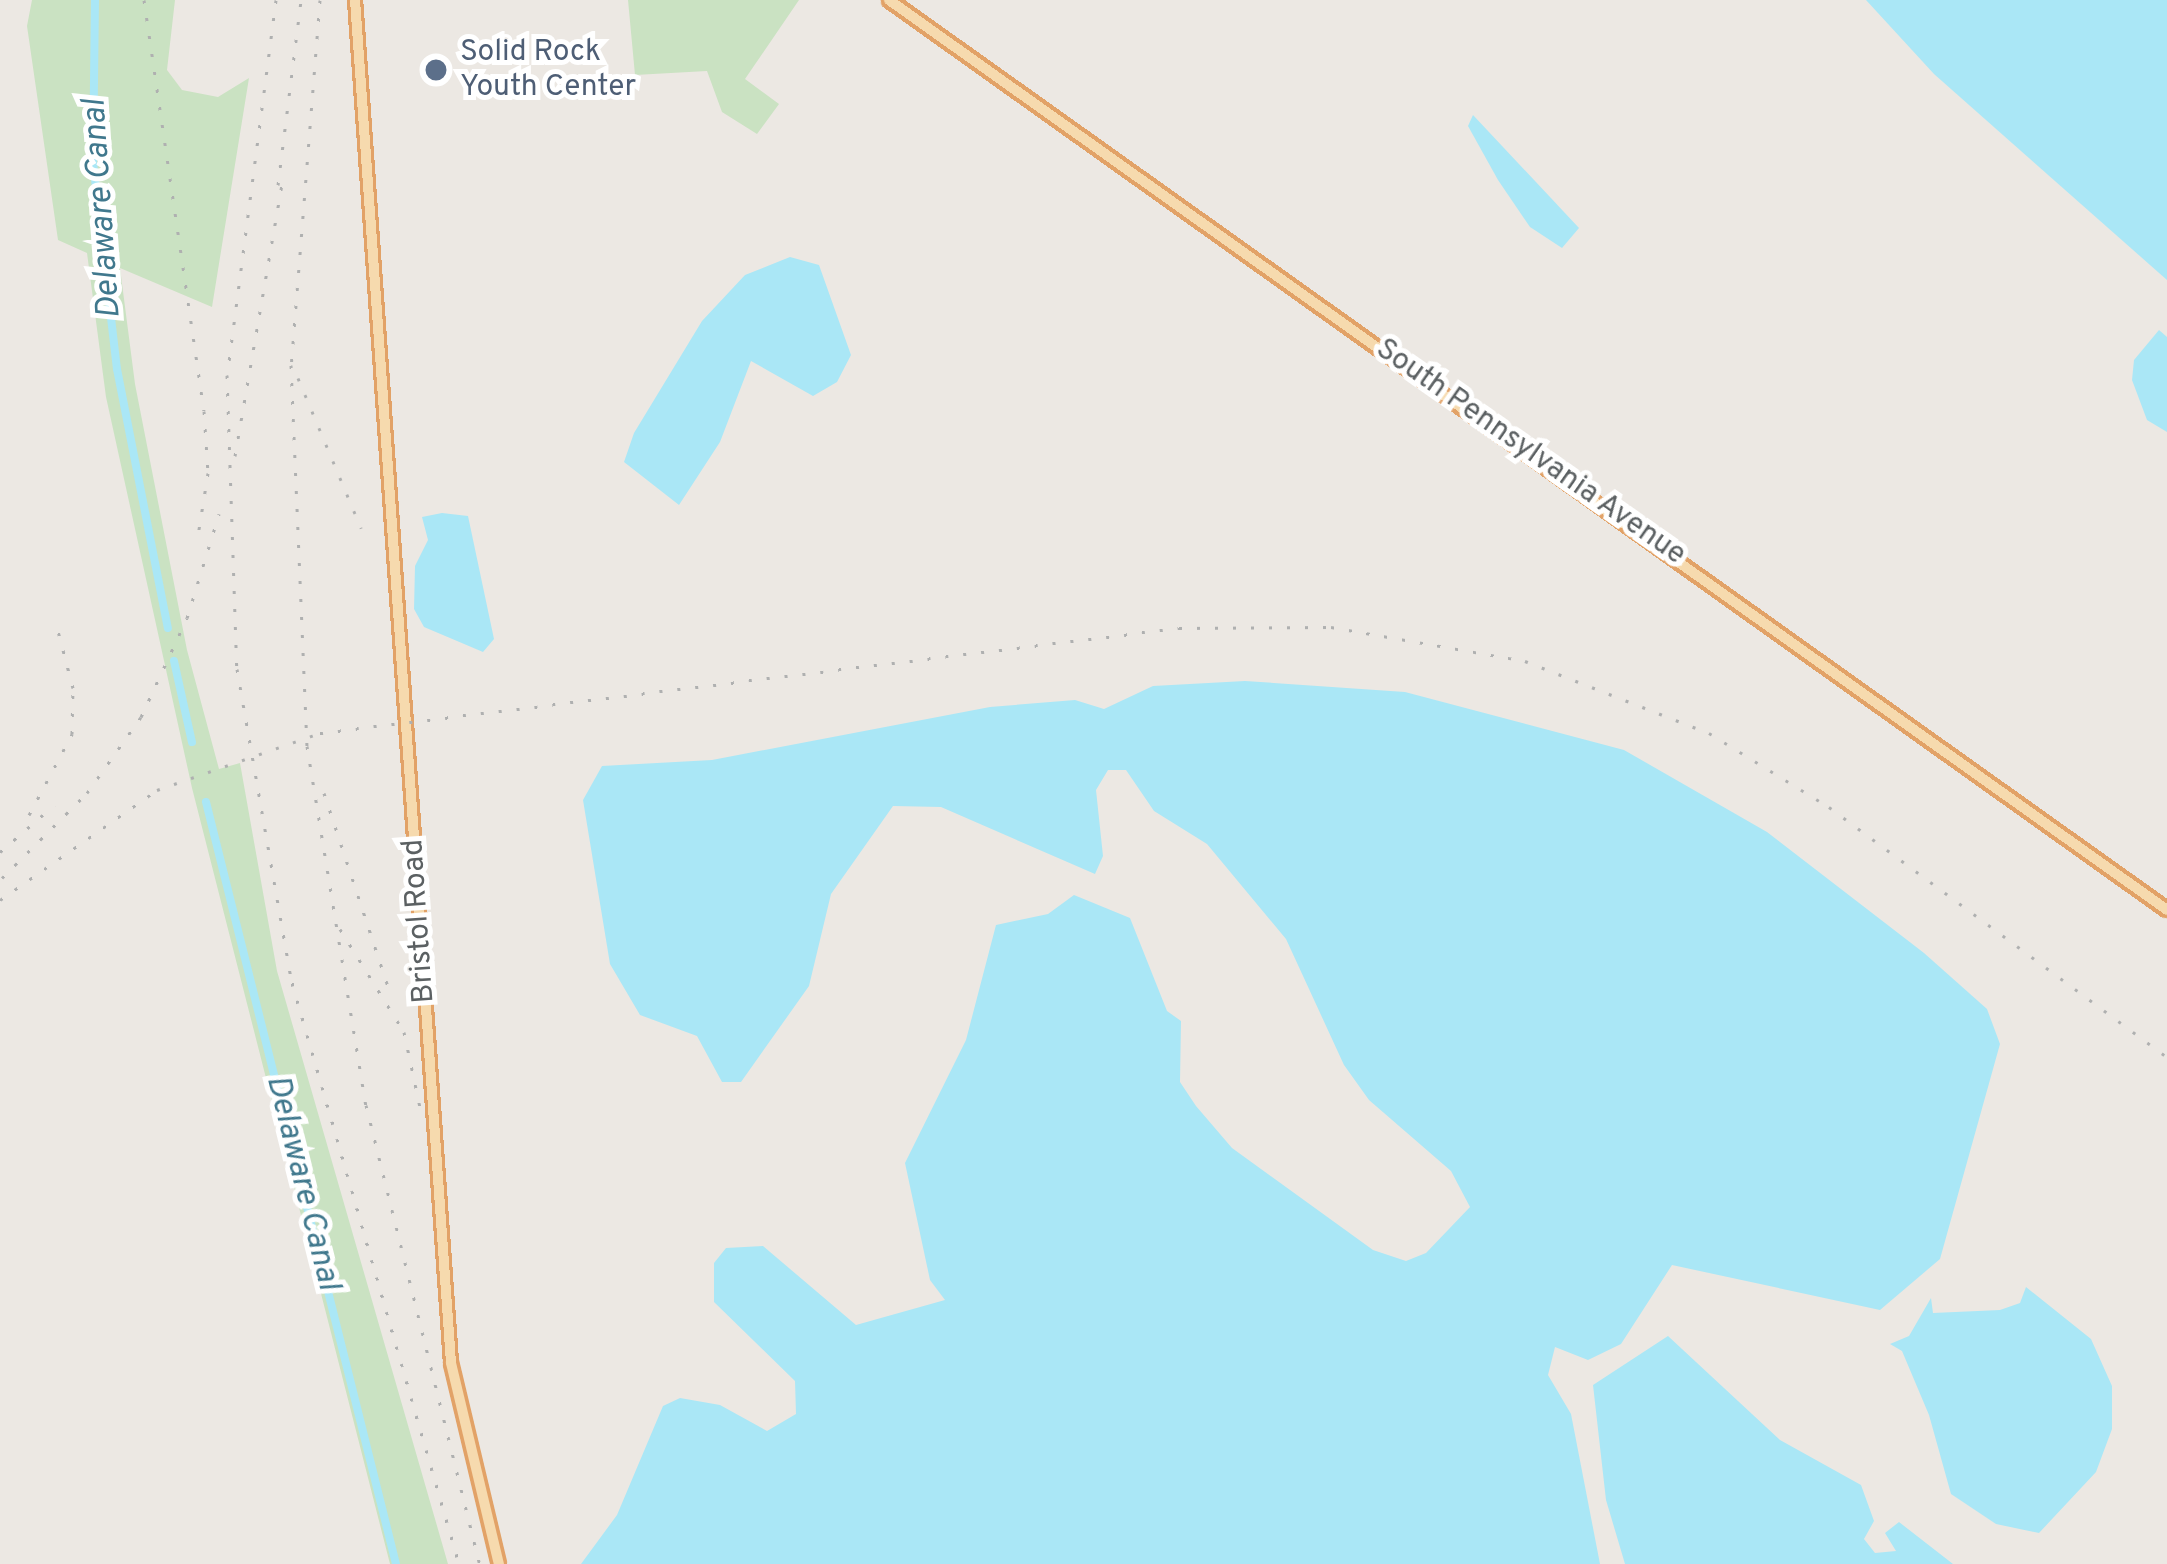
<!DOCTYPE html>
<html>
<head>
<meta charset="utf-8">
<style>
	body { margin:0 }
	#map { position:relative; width:2167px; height:1564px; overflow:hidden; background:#ece8e3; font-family:Overpass,sans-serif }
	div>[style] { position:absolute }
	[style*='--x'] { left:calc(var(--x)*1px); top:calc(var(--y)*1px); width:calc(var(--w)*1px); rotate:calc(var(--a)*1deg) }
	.green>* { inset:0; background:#cae2c2 }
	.water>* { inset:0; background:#aae7f6 }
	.canal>* { height:8px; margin:-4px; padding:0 4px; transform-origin:4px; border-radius:4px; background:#aae7f6 }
	.roads { filter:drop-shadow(3px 0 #e2a267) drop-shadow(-3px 0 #e2a267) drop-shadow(0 3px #e2a267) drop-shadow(0 -3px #e2a267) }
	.major>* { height:10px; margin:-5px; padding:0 5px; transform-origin:5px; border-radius:5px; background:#f6daae }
	.rail>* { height:3px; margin-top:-1.5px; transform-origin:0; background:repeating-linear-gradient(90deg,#afb0b0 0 3px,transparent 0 18px) }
	.dots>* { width:33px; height:33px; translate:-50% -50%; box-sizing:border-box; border:6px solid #fff; border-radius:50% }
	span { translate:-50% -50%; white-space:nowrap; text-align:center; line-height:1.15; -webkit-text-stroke:10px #fff; paint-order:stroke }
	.service-label { font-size:30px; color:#4e5e75 }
	.left { translate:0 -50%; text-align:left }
	.street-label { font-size:30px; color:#5b6062 }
	.water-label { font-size:33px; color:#40788d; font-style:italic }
</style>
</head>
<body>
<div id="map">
	<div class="green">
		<i style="clip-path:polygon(32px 0,175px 0,167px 70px,182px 90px,218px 97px,249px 78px,212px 307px,120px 268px,135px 384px,187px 650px,219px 769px,240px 763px,277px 971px,448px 1564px,390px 1564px,192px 788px,106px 397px,87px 253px,58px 240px,27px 26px)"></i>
		<i style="clip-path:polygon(628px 0,799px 0,745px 79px,779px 104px,757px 134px,722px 112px,707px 71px,635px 75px)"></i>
	</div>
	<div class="water">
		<i style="clip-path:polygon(1866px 0,2167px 0,2167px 280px,1934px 74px)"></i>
		<i style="clip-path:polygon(1473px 115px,1579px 228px,1562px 248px,1530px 227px,1498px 180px,1468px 126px)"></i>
		<i style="clip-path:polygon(790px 257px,819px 265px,851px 355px,837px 382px,813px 396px,751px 361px,720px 442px,679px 505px,624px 462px,634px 433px,702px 321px,745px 275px)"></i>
		<i style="clip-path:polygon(2159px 330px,2167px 337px,2167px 432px,2147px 420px,2132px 380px,2134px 360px)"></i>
		<i style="clip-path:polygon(442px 513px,468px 516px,494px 639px,483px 652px,424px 627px,414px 609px,415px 566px,428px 540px,422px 517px)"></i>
		<i style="clip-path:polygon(1245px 681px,1405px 692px,1624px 750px,1767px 832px,1924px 953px,1987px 1009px,2000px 1044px,1940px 1259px,1880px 1310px,1672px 1265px,1621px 1344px,1588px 1360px,1555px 1347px,1548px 1375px,1571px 1414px,1600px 1564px,581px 1564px,617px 1515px,663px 1406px,680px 1398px,720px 1405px,767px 1431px,796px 1414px,795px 1381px,714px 1302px,714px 1263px,726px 1248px,763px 1246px,856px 1325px,945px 1300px,930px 1280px,905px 1163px,966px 1040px,996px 925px,1048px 914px,1074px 895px,1130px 918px,1167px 1011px,1181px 1021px,1180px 1082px,1196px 1106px,1232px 1148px,1373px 1250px,1406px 1261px,1426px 1253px,1470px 1207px,1451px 1171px,1369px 1100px,1344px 1065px,1286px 939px,1207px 844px,1154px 811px,1126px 770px,1108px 770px,1096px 790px,1103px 856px,1095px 874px,941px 807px,893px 806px,831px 894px,809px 986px,741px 1082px,722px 1082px,697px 1036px,640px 1015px,610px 964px,583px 800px,602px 766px,712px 760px,990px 707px,1075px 700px,1104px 709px,1153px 686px)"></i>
		<i style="clip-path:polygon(2026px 1287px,2091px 1339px,2112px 1386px,2112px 1429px,2096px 1472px,2039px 1533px,1996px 1524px,1951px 1494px,1929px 1415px,1902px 1351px,1890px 1344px,1909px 1336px,1931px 1298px,1933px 1313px,2000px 1310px,2020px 1303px)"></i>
		<i style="clip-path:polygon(1668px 1336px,1780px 1440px,1861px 1485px,1874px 1521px,1864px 1539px,1875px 1553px,1896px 1551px,1885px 1533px,1899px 1522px,1953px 1564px,1625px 1564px,1606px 1500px,1593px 1385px)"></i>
	</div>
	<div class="canal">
		<i style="--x:95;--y:0;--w:162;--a:90.7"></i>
		<i style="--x:93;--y:162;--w:208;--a:83.4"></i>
		<i style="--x:117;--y:369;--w:264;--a:78.9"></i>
		<i style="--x:174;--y:661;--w:83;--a:77.5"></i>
		<i style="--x:206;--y:802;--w:785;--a:76"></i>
	</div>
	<div class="roads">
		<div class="major">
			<i style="--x:355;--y:0;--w:1366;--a:85.97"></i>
			<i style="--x:451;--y:1363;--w:207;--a:76.6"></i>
			<i style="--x:889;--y:0;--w:1569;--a:35.45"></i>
		</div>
	</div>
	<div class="rail">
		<i style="--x:144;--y:0;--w:415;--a:81.7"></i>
		<i style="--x:204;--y:411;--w:62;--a:86.3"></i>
		<i style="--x:208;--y:473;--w:70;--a:99.1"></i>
		<i style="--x:276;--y:0;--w:378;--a:97.4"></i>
		<i style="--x:227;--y:375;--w:294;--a:88.1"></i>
		<i style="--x:237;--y:669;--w:319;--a:80.1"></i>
		<i style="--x:292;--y:983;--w:605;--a:73.96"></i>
		<i style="--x:320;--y:0;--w:366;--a:94.5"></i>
		<i style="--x:291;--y:365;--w:381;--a:87.6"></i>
		<i style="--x:307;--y:746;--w:364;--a:80.7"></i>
		<i style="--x:366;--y:1105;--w:473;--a:76.1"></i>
		<i style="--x:278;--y:185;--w:186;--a:-82.9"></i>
		<i style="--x:298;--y:378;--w:163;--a:67.2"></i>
		<i style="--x:235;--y:456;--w:287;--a:-80.2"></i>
		<i style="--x:324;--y:793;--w:211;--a:71.7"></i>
		<i style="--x:29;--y:815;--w:92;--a:-62"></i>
		<i style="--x:72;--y:734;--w:46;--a:-88.8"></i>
		<i style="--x:73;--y:688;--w:67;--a:-104.7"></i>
		<i style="--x:0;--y:852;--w:72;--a:-41"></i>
		<i style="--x:2;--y:878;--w:120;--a:-45"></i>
		<i style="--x:87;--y:793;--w:93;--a:-54.6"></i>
		<i style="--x:141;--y:717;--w:109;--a:-65.1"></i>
		<i style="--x:187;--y:618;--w:109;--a:-72.9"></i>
		<i style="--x:0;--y:900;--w:192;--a:-35"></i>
		<i style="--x:157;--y:790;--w:173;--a:-19.3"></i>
		<i style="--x:320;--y:733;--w:865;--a:-6.97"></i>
		<i style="--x:1179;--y:628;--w:152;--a:-0.4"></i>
		<i style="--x:1331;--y:627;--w:197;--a:9.9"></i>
		<i style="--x:1525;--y:661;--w:198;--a:21.4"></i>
		<i style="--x:1709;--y:733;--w:141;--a:31.7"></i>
		<i style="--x:1829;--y:807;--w:420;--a:36.5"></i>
		<i style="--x:340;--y:929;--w:121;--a:58.1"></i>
		<i style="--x:404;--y:1032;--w:82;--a:78"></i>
	</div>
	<div class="dots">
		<i style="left:436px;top:70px;background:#5c6f8a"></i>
	</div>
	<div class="service-label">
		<span class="left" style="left:460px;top:70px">Solid Rock<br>Youth Center</span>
	</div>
	<div class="street-label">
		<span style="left:1530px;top:453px;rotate:35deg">South Pennsylvania Avenue</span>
		<span style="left:420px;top:921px;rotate:-94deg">Bristol Road</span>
	</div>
	<div class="water-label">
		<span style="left:104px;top:209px;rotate:-94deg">Delaware Canal</span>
		<span style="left:301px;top:1183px;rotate:76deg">Delaware Canal</span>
	</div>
</div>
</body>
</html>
